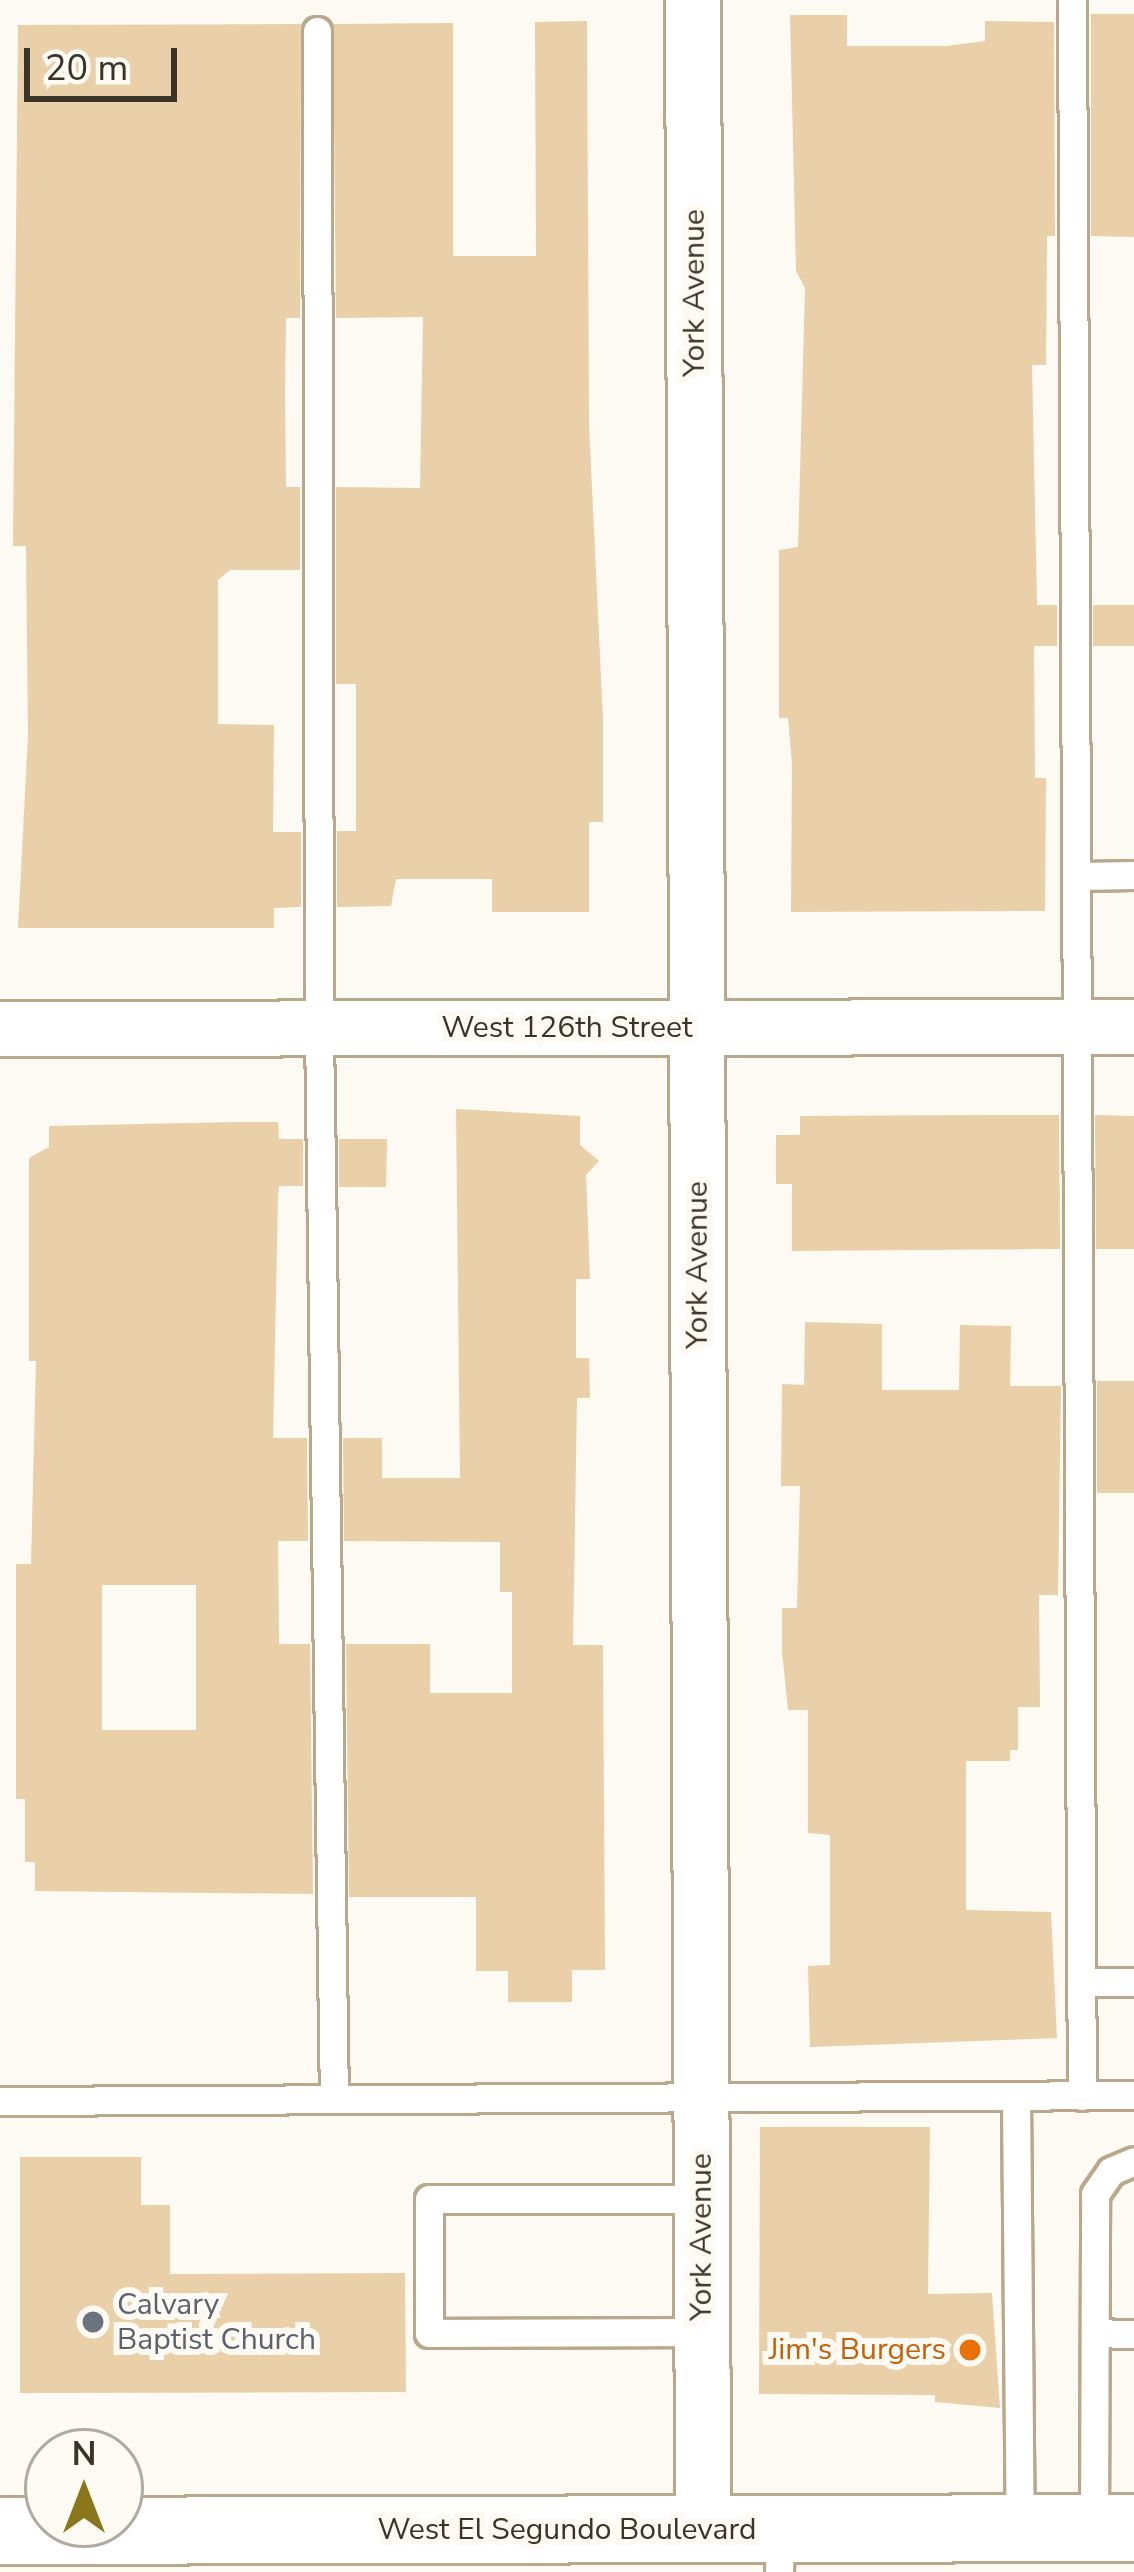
<!DOCTYPE html>
<html>
<head>
<meta charset="utf-8">
<style>
	body { margin:0 }
	#map { position:relative; width:1134px; height:2572px; overflow:hidden; background:#fdf9f3; font-family:"Nunito Sans",sans-serif }
	div>[style] { position:absolute }
	[style*='--x'] { left:calc(var(--x)*1px); top:calc(var(--y)*1px); width:calc(var(--w)*1px); rotate:calc(var(--a)*1deg) }
	.building>* { inset:0; background:#e9d0a8 }
	.roads { filter:drop-shadow(3px 0 #baa88d) drop-shadow(-3px 0 #baa88d) drop-shadow(0 3px #baa88d) drop-shadow(0 -3px #baa88d) }
	.service>* { height:27px; margin:-13.5px; padding:0 13.5px; transform-origin:13.5px; border-radius:13.5px; background:#fff }
	.minor>* { height:54px; margin:-27px; padding:0 27px; transform-origin:27px; border-radius:27px; background:#fff }
	.primary>* { height:66px; margin:-33px; padding:0 33px; transform-origin:33px; border-radius:33px; background:#fff }
	.dots>* { width:33px; height:33px; translate:-50% -50%; box-sizing:border-box; border:6px solid #fdf9f3; border-radius:50% }
	span { translate:-50% -50%; white-space:nowrap; text-align:center; line-height:1.15; -webkit-text-stroke:12px #fdf9f3; paint-order:stroke }
	.street-label { font-size:30px; color:#3a3328 }
	.worship-label { font-size:30px; color:#5b616d }
	.left { translate:0 -50%; text-align:left }
	.food-label { font-size:30px; color:#c56008 }
	.right { translate:-100% -50%; text-align:right }
	.north { position:absolute; left:24px; top:2428px; width:120px; height:120px; box-sizing:border-box; background:#fdf9f3; border:3px solid #afaaa2; border-radius:50%; rotate:0deg; font-size:33px; font-weight:700; line-height:48px; text-align:center; color:#3a3328 }
	.north::after { content:''; display:block; margin:auto; width:42px; height:54px; background:#8a771b; clip-path:polygon(50% 0,100% 100%,50% 72%,0 100%) }
	.scale { position:absolute; left:24px; top:48px; width:153px; height:54px; box-sizing:border-box; border:6px solid #3a3328; border-top:0; padding-left:15px; font-size:36px; line-height:42px; white-space:nowrap; color:#3a3328; -webkit-text-stroke:9px #fdf9f3; paint-order:stroke }
</style>
</head>
<body>
<div id="map">
	<div class="building">
		<i style="clip-path:polygon(1091px 14px,1134px 14px,1134px 237px,1091px 236px)"></i>
		<i style="clip-path:polygon(790px 15px,847px 15px,847px 46px,946px 46px,985px 41px,985px 21px,1054px 22px,1055px 236px,1047px 236px,1046px 365px,1032px 365px,1037px 605px,1057px 605px,1057px 646px,1034px 646px,1035px 778px,1046px 778px,1045px 911px,791px 912px,792px 764px,788px 718px,779px 718px,779px 550px,798px 547px,805px 288px,796px 271px)"></i>
		<i style="clip-path:polygon(587px 21px,589px 424px,603px 720px,603px 822px,589px 822px,589px 912px,492px 912px,492px 879px,396px 879px,391px 906px,337px 907px,337px 831px,356px 831px,356px 684px,336px 684px,336px 487px,420px 488px,423px 317px,336px 318px,333px 24px,453px 23px,453px 256px,536px 256px,535px 22px)"></i>
		<i style="clip-path:polygon(301px 24px,300px 318px,286px 318px,285px 395px,286px 487px,300px 487px,300px 570px,230px 570px,218px 580px,218px 724px,274px 725px,273px 832px,301px 832px,301px 907px,274px 908px,274px 928px,18px 928px,28px 736px,26px 546px,13px 546px,18px 25px)"></i>
		<i style="clip-path:polygon(1093px 605px,1134px 605px,1134px 646px,1093px 646px)"></i>
		<i style="clip-path:polygon(456px 1109px,580px 1116px,580px 1145px,599px 1161px,586px 1175px,590px 1279px,576px 1279px,576px 1358px,589px 1358px,590px 1398px,577px 1398px,573px 1645px,603px 1645px,605px 1970px,572px 1970px,572px 2002px,508px 2002px,508px 1971px,476px 1971px,476px 1897px,349px 1897px,346px 1644px,430px 1644px,430px 1693px,512px 1693px,512px 1592px,500px 1592px,500px 1542px,344px 1541px,343px 1438px,382px 1438px,382px 1478px,460px 1478px)"></i>
		<i style="clip-path:polygon(983px 1115px,1059px 1115px,1060px 1249px,792px 1251px,792px 1184px,776px 1184px,776px 1135px,800px 1135px,800px 1116px)"></i>
		<i style="clip-path:polygon(1095px 1115px,1134px 1116px,1134px 1249px,1096px 1249px)"></i>
		<i style="clip-path:polygon(evenodd,235px 1122px,278px 1122px,279px 1139px,303px 1139px,303px 1186px,279px 1186px,278px 1196px,273px 1438px,307px 1438px,308px 1541px,278px 1541px,279px 1644px,310px 1644px,313px 1894px,35px 1891px,35px 1862px,25px 1862px,25px 1799px,16px 1799px,16px 1564px,31px 1564px,36px 1361px,29px 1361px,29px 1158px,49px 1147px,49px 1126px,235px 1122px,102px 1585px,196px 1585px,196px 1730px,102px 1730px,102px 1585px)"></i>
		<i style="clip-path:polygon(339px 1139px,387px 1139px,386px 1187px,339px 1187px)"></i>
		<i style="clip-path:polygon(805px 1322px,882px 1324px,882px 1390px,959px 1390px,960px 1325px,1011px 1326px,1010px 1386px,1061px 1386px,1058px 1595px,1039px 1595px,1040px 1707px,1018px 1707px,1018px 1750px,1010px 1750px,1010px 1761px,966px 1761px,966px 1910px,1051px 1912px,1057px 2038px,810px 2047px,808px 1966px,830px 1965px,830px 1835px,808px 1833px,808px 1710px,788px 1710px,782px 1651px,782px 1608px,797px 1608px,800px 1486px,781px 1486px,782px 1384px,804px 1385px)"></i>
		<i style="clip-path:polygon(1097px 1381px,1134px 1381px,1134px 1493px,1097px 1493px)"></i>
		<i style="clip-path:polygon(760px 2127px,930px 2127px,928px 2294px,992px 2293px,1000px 2408px,935px 2402px,935px 2395px,759px 2394px)"></i>
		<i style="clip-path:polygon(20px 2157px,141px 2157px,141px 2205px,170px 2205px,170px 2274px,405px 2273px,406px 2392px,20px 2393px)"></i>
	</div>
	<div class="roads">
		<div class="service">
			<i style="--x:1072;--y:0;--w:2096;--a:89.73"></i>
			<i style="--x:317;--y:31;--w:998;--a:89.89"></i>
			<i style="--x:319;--y:1029;--w:1070;--a:89.2"></i>
			<i style="--x:1081;--y:876;--w:53;--a:-1.1"></i>
			<i style="--x:1082;--y:1982;--w:52;--a:0"></i>
			<i style="--x:1016;--y:2097;--w:431;--a:89.5"></i>
			<i style="--x:0;--y:2101;--w:1134;--a:-0.3"></i>
			<i style="--x:702;--y:2199;--w:273;--a:180"></i>
			<i style="--x:429;--y:2199;--w:134;--a:90"></i>
			<i style="--x:429;--y:2333;--w:274;--a:-0.2"></i>
			<i style="--x:1097;--y:2333;--w:37;--a:2"></i>
			<i style="--x:1094;--y:2528;--w:334;--a:-89.8"></i>
			<i style="--x:1095;--y:2194;--w:28;--a:-55"></i>
			<i style="--x:1111;--y:2171;--w:25;--a:-23"></i>
			<i style="--x:779;--y:2572;--w:42;--a:-88.6"></i>
		</div>
		<div class="minor">
			<i style="--x:693;--y:0;--w:2530;--a:89.77"></i>
			<i style="--x:0;--y:1029;--w:1134;--a:-0.1"></i>
		</div>
		<div class="primary">
			<i style="--x:0;--y:2531;--w:1134;--a:-0.15"></i>
		</div>
	</div>
	<div class="dots">
		<i style="left:93px;top:2322px;background:#6b7280"></i>
		<i style="left:970px;top:2350px;background:#e8710a"></i>
	</div>
	<div class="street-label">
		<span style="left:695px;top:293px;rotate:-90deg">York Avenue</span>
		<span style="left:567px;top:1028px">West 126th Street</span>
		<span style="left:698px;top:1265px;rotate:-90deg">York Avenue</span>
		<span style="left:702px;top:2237px;rotate:-90deg">York Avenue</span>
		<span style="left:567px;top:2530px">West El Segundo Boulevard</span>
	</div>
	<div class="worship-label">
		<span class="left" style="left:117px;top:2322px">Calvary<br>Baptist Church</span>
	</div>
	<div class="food-label">
		<span class="right" style="left:946px;top:2350px">Jim's Burgers</span>
	</div>
	<div class="north">N</div>
	<div class="scale">20 m</div>
</div>
</body>
</html>
